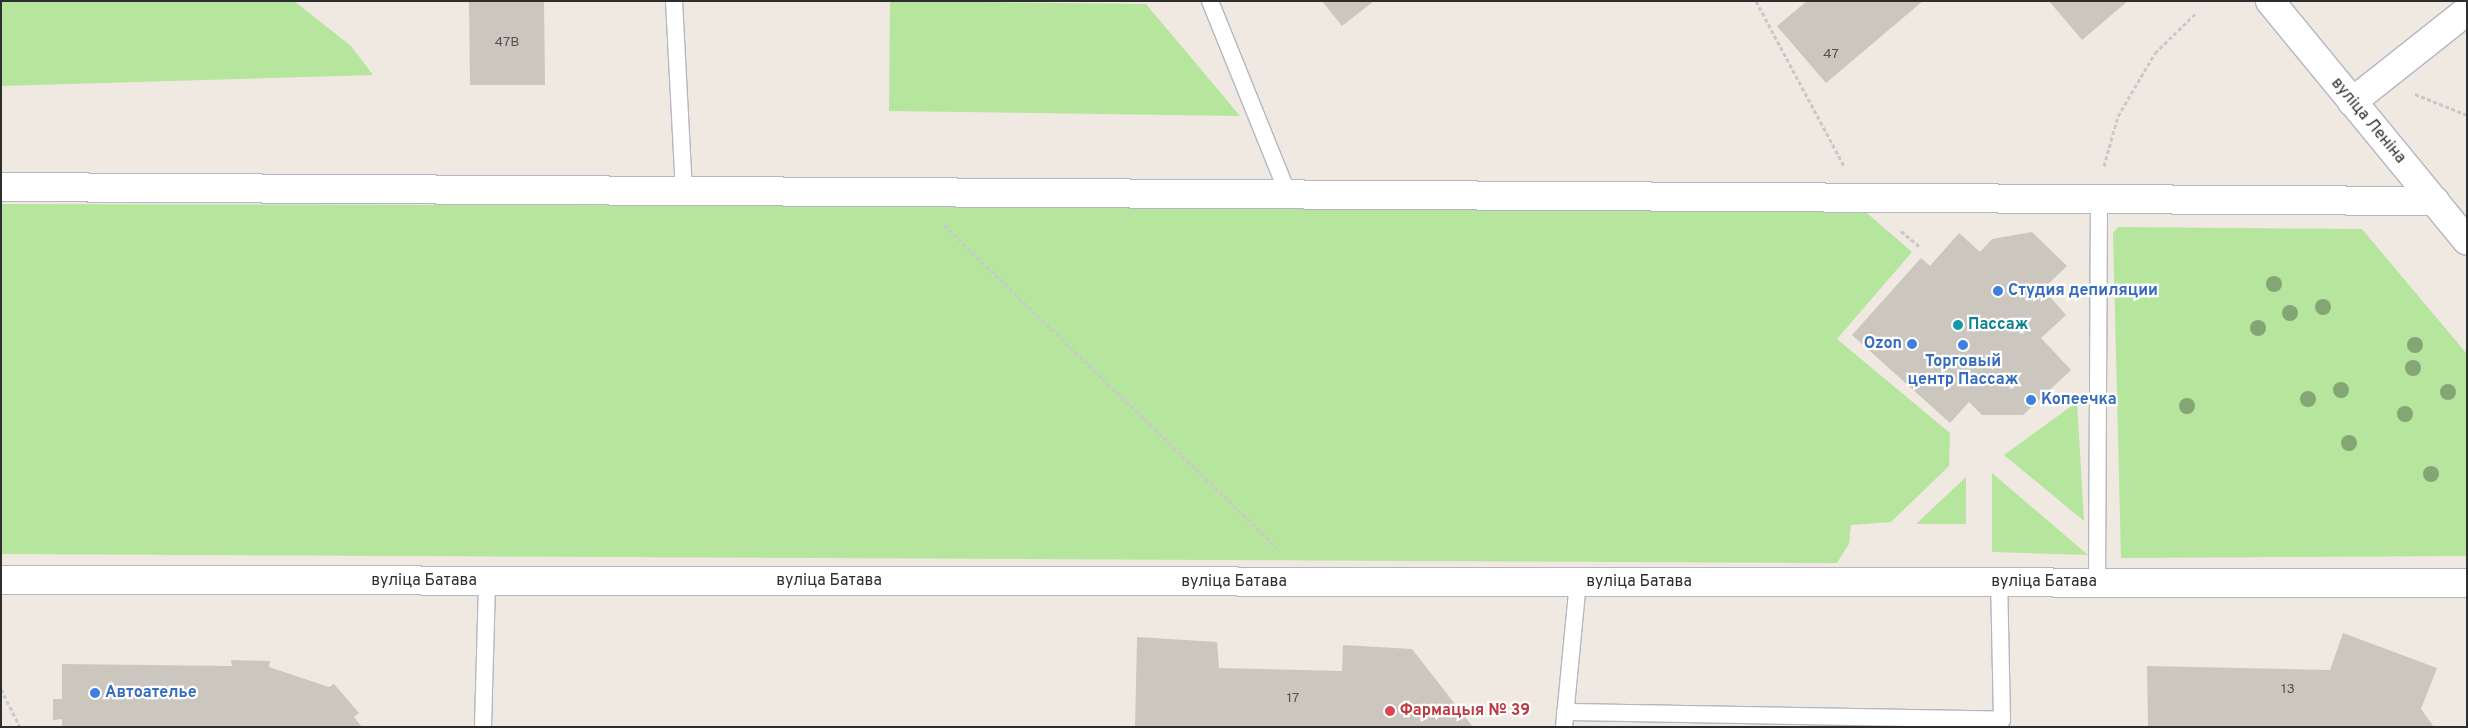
<!DOCTYPE html>
<html>
<head>
<meta charset="utf-8">
<style>
	body { margin:0 }
	#map { position:relative; width:2468px; height:728px; overflow:hidden; background:#efe9e1; font-family:Overpass,sans-serif }
	div>[style] { position:absolute }
	[style*='--x'] { left:calc(var(--x)*1px); top:calc(var(--y)*1px); width:calc(var(--w)*1px); rotate:calc(var(--a)*1deg) }
	.green>* { inset:0; background:#b6e59e }
	.building>* { inset:0; background:#cbc7bf }
	.path>* { height:3px; margin-top:-1.5px; transform-origin:0; background:repeating-linear-gradient(90deg,#c9c9c9 0 4px,transparent 0 6.5px) }
	.roads { filter:drop-shadow(1px 0 #b4b7c1) drop-shadow(-1px 0 #b4b7c1) drop-shadow(0 1px #b4b7c1) drop-shadow(0 -1px #b4b7c1) }
	.service>* { height:16px; margin:-8px; padding:0 8px; transform-origin:8px; border-radius:8px; background:#fff }
	.minor>* { height:28px; margin:-14px; padding:0 14px; transform-origin:14px; border-radius:14px; background:#fff }
	.tertiary>* { height:28px; margin:-14px; padding:0 14px; transform-origin:14px; border-radius:14px; background:#fff }
	.trees>* { width:16px; height:16px; margin:-8px; border-radius:50%; background:#84a574 }
	.dots>* { width:14px; height:14px; translate:-50% -50%; box-sizing:border-box; border:2px solid #fff; border-radius:50% }
	span { translate:-50% -50%; white-space:nowrap; text-align:center; line-height:1.15; -webkit-text-stroke:4.5px #fff; paint-order:stroke }
	.number-label { font-size:14px; color:#555452 }
	.number-label span { -webkit-text-stroke-width:0 }
	.street-label { font-size:16px; color:#2e2e2e }
	.shop-label { font-size:16px; color:#366cbe; font-weight:700 }
	.left { translate:0 -50%; text-align:left }
	.right { translate:-100% -50%; text-align:right }
	.culture-label { font-size:16px; color:#0d838f; font-weight:700 }
	.health-label { font-size:16px; color:#be3a42; font-weight:700 }
	.frame { position:absolute; inset:0; border:2px solid #2e2e2e; pointer-events:none }
</style>
</head>
<body>
<div id="map">
	<div class="green">
		<i style="clip-path:polygon(1px 1px,294px 1px,351px 46px,373px 75px,1px 86px)"></i>
		<i style="clip-path:polygon(890px 1px,1146px 4px,1240px 116px,889px 111px)"></i>
		<i style="clip-path:polygon(1px 204px,1861px 208px,1912px 252px,1837px 339px,1950px 433px,1949px 466px,1891px 522px,1851px 525px,1849px 544px,1837px 563px,1px 554px)"></i>
		<i style="clip-path:polygon(2118px 227px,2362px 229px,2467px 354px,2467px 556px,2121px 558px,2113px 233px)"></i>
		<i style="clip-path:polygon(2077px 402px,2084px 521px,2004px 455px)"></i>
		<i style="clip-path:polygon(1992px 473px,2088px 555px,1992px 552px)"></i>
		<i style="clip-path:polygon(1966px 477px,1966px 524px,1916px 524px)"></i>
	</div>
	<div class="building">
		<i style="clip-path:polygon(469px 1px,544px 1px,545px 85px,470px 85px)"></i>
		<i style="clip-path:polygon(1322px 1px,1374px 1px,1342px 26px)"></i>
		<i style="clip-path:polygon(1807px 1px,1923px 1px,1826px 83px,1777px 26px)"></i>
		<i style="clip-path:polygon(2049px 1px,2128px 1px,2082px 40px)"></i>
		<i style="clip-path:polygon(2032px 232px,2067px 266px,2043px 289px,2066px 315px,2041px 338px,2071px 370px,2023px 415px,1982px 415px,1969px 402px,1950px 423px,1852px 335px,1921px 258px,1930px 266px,1959px 233px,1980px 252px,1992px 239px)"></i>
		<i style="clip-path:polygon(2343px 633px,2437px 668px,2421px 709px,2434px 727px,2148px 727px,2147px 666px,2330px 670px)"></i>
		<i style="clip-path:polygon(1137px 637px,1217px 642px,1219px 668px,1342px 671px,1343px 645px,1412px 649px,1473px 727px,1135px 727px)"></i>
		<i style="clip-path:polygon(231px 660px,270px 661px,269px 667px,329px 687px,334px 684px,359px 713px,354px 717px,362px 727px,62px 727px,62px 719px,53px 720px,53px 699px,62px 699px,62px 664px,232px 666px)"></i>
	</div>
	<div class="path">
		<i style="--x:1756;--y:1;--w:187;--a:61.9"></i>
		<i style="--x:2415;--y:94;--w:56;--a:22"></i>
		<i style="--x:2104;--y:166;--w:52;--a:-74.4"></i>
		<i style="--x:2118;--y:116;--w:73;--a:-59.6"></i>
		<i style="--x:2155;--y:53;--w:59;--a:-44.3"></i>
		<i style="--x:944;--y:225;--w:464;--a:44.1"></i>
		<i style="--x:1901;--y:231;--w:26;--a:40"></i>
		<i style="--x:1;--y:689;--w:42;--a:63.4"></i>
	</div>
	<div class="roads">
		<div class="service">
			<i style="--x:674;--y:1;--w:190;--a:87"></i>
			<i style="--x:1210;--y:1;--w:208;--a:68"></i>
			<i style="--x:2097;--y:582;--w:383;--a:-89.7"></i>
			<i style="--x:1565;--y:712;--w:437;--a:1"></i>
			<i style="--x:2002;--y:720;--w:138;--a:-91.2"></i>
			<i style="--x:483;--y:727;--w:146;--a:-88.4"></i>
			<i style="--x:1564;--y:727;--w:146;--a:-84.5"></i>
		</div>
		<div class="minor">
			<i style="--x:2352;--y:102;--w:147;--a:-38.4"></i>
		</div>
		<div class="tertiary">
			<i style="--x:2270;--y:1;--w:310;--a:50.6"></i>
			<i style="--x:1;--y:187;--w:2434;--a:0.33"></i>
			<i style="--x:1;--y:580;--w:2466;--a:0.07"></i>
		</div>
	</div>
	<div class="trees">
		<i style="left:2274px;top:284px"></i>
		<i style="left:2323px;top:307px"></i>
		<i style="left:2290px;top:313px"></i>
		<i style="left:2258px;top:328px"></i>
		<i style="left:2415px;top:345px"></i>
		<i style="left:2413px;top:368px"></i>
		<i style="left:2341px;top:390px"></i>
		<i style="left:2448px;top:392px"></i>
		<i style="left:2308px;top:399px"></i>
		<i style="left:2187px;top:406px"></i>
		<i style="left:2405px;top:414px"></i>
		<i style="left:2349px;top:443px"></i>
		<i style="left:2431px;top:474px"></i>
	</div>
	<div class="dots">
		<i style="left:1998px;top:291px;background:#3f7fe0"></i>
		<i style="left:1958px;top:325px;background:#0f9aa8"></i>
		<i style="left:1912px;top:344px;background:#3f7fe0"></i>
		<i style="left:1963px;top:345px;background:#3f7fe0"></i>
		<i style="left:2031px;top:400px;background:#3f7fe0"></i>
		<i style="left:95px;top:693px;background:#3f7fe0"></i>
		<i style="left:1390px;top:711px;background:#e0444e"></i>
	</div>
	<div class="number-label">
		<span style="left:507px;top:43px">47В</span>
		<span style="left:1831px;top:55px">47</span>
		<span style="left:2288px;top:690px">13</span>
		<span style="left:1293px;top:699px">17</span>
	</div>
	<div class="street-label">
		<span style="left:2368px;top:121px;rotate:50deg">вуліца Леніна</span>
		<span style="left:424px;top:581px">вуліца Батава</span>
		<span style="left:829px;top:581px">вуліца Батава</span>
		<span style="left:1234px;top:582px">вуліца Батава</span>
		<span style="left:1639px;top:582px">вуліца Батава</span>
		<span style="left:2044px;top:582px">вуліца Батава</span>
	</div>
	<div class="shop-label">
		<span class="left" style="left:2008px;top:291px">Студия депиляции</span>
		<span class="right" style="left:1902px;top:344px">Ozon</span>
		<span style="left:1963px;top:371px">Торговый<br>центр Пассаж</span>
		<span class="left" style="left:2041px;top:400px">Копеечка</span>
		<span class="left" style="left:105px;top:693px">Автоателье</span>
	</div>
	<div class="culture-label">
		<span class="left" style="left:1968px;top:325px">Пассаж</span>
	</div>
	<div class="health-label">
		<span class="left" style="left:1400px;top:711px">Фармацыя № 39</span>
	</div>
	<div class="frame"></div>
</div>
</body>
</html>
